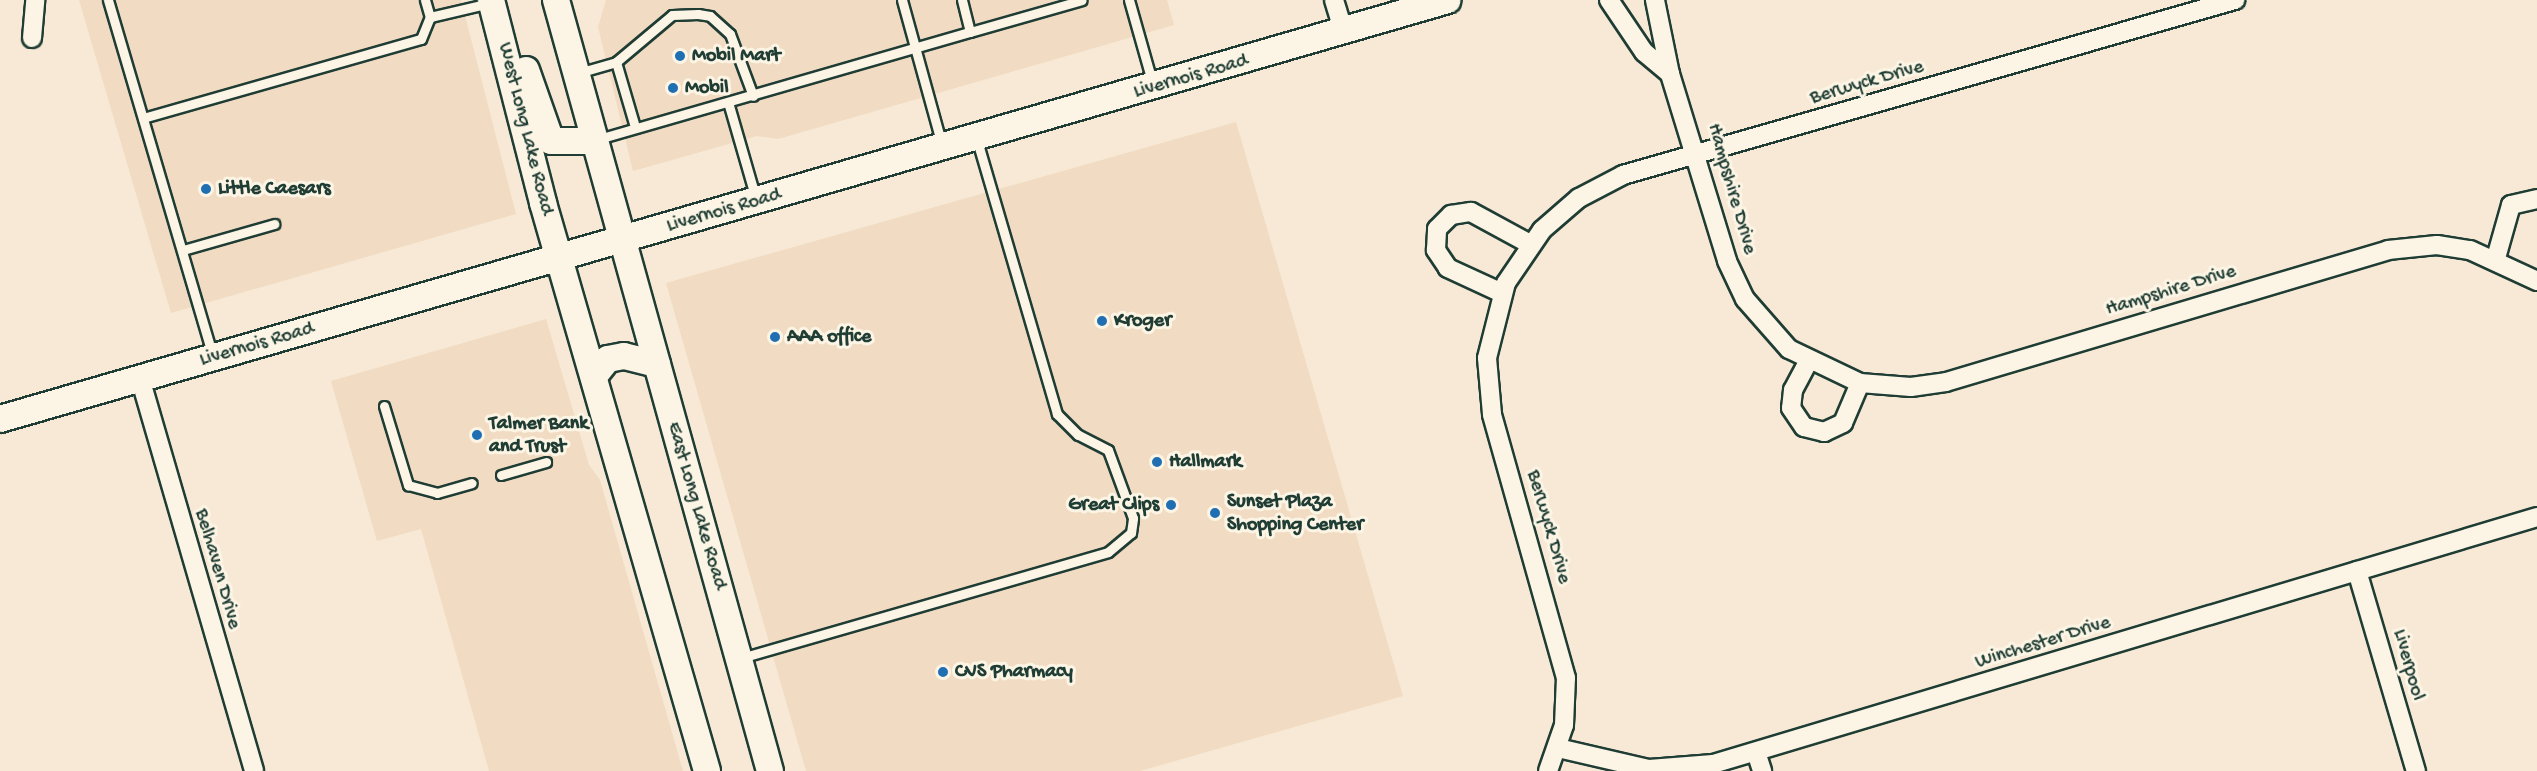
<!DOCTYPE html>
<html>
<head>
<meta charset="utf-8">
<style>
	body { margin:0 }
	#map { position:relative; width:2537px; height:771px; overflow:hidden; background:#f7e9d5; font-family:"Gochi Hand",sans-serif }
	div>[style] { position:absolute }
	[style*='--x'] { left:calc(var(--x)*1px); top:calc(var(--y)*1px); width:calc(var(--w)*1px); rotate:calc(var(--a)*1deg) }
	.built>* { inset:0; background:#f1dbc2 }
	.roads { filter:drop-shadow(2px 0 #1f3d34) drop-shadow(-2px 0 #1f3d34) drop-shadow(0 2px #1f3d34) drop-shadow(0 -2px #1f3d34) }
	.service>* { height:9px; margin:-4.5px; padding:0 4.5px; transform-origin:4.5px; border-radius:4.5px; background:#fcf5e5 }
	.minor>* { height:18px; margin:-9px; padding:0 9px; transform-origin:9px; border-radius:9px; background:#fcf5e5 }
	.secondary>* { height:26px; margin:-13px; padding:0 13px; transform-origin:13px; border-radius:13px; background:#fcf5e5 }
	.dots>* { width:16px; height:16px; translate:-50% -50%; box-sizing:border-box; border:3px solid #fcf5e5; border-radius:50% }
	span { translate:-50% -50%; white-space:nowrap; text-align:center; line-height:1.15; -webkit-text-stroke:6px #fcf5e5; paint-order:stroke }
	.poi-label { font-size:20px; color:#1f3d34; font-weight:700 }
	.left { translate:0 -50%; text-align:left }
	.right { translate:-100% -50%; text-align:right }
	.street-label { font-size:20px; color:#1f3d34 }
</style>
</head>
<body>
<div id="map">
	<div class="built">
		<i style="clip-path:polygon(79px 0,461px 0,516px 214px,171px 313px)"></i>
		<i style="clip-path:polygon(606px 0,1167px 0,1174px 25px,778px 139px,757px 136px,633px 171px,598px 27px)"></i>
		<i style="clip-path:polygon(1236px 122px,1403px 696px,1140px 771px,806px 771px,666px 283px)"></i>
		<i style="clip-path:polygon(546px 319px,589px 465px,600px 480px,683px 771px,489px 771px,421px 529px,377px 541px,331px 381px)"></i>
	</div>
	<div class="roads">
		<div class="service">
			<i style="--x:108;--y:0;--w:369;--a:73.6"></i>
			<i style="--x:425;--y:0;--w:18;--a:74"></i>
			<i style="--x:902;--y:0;--w:150;--a:74.6"></i>
			<i style="--x:962;--y:0;--w:33;--a:76"></i>
			<i style="--x:970;--y:32;--w:116;--a:-15.9"></i>
			<i style="--x:1129;--y:0;--w:88;--a:74.2"></i>
			<i style="--x:616;--y:62;--w:68;--a:73.7"></i>
			<i style="--x:578;--y:73;--w:40;--a:-16"></i>
			<i style="--x:616;--y:62;--w:73;--a:-40"></i>
			<i style="--x:672;--y:15;--w:26;--a:-2"></i>
			<i style="--x:698;--y:14;--w:12;--a:9"></i>
			<i style="--x:710;--y:16;--w:27;--a:42"></i>
			<i style="--x:730;--y:34;--w:66;--a:69.6"></i>
			<i style="--x:728;--y:102;--w:101;--a:73.9"></i>
			<i style="--x:143;--y:118;--w:289;--a:-15.9"></i>
			<i style="--x:421;--y:39;--w:24;--a:-68"></i>
			<i style="--x:430;--y:17;--w:62;--a:-13.1"></i>
			<i style="--x:595;--y:140;--w:390;--a:-16.1"></i>
			<i style="--x:183;--y:250;--w:95;--a:-15.9"></i>
			<i style="--x:384;--y:406;--w:83;--a:73.1"></i>
			<i style="--x:408;--y:485;--w:30;--a:15"></i>
			<i style="--x:437;--y:493;--w:36;--a:-16"></i>
			<i style="--x:501;--y:475;--w:47;--a:-16.1"></i>
			<i style="--x:741;--y:658;--w:382;--a:-16.1"></i>
			<i style="--x:1108;--y:552;--w:30;--a:-40"></i>
			<i style="--x:1131;--y:533;--w:15;--a:-82"></i>
			<i style="--x:1133;--y:518;--w:72;--a:-110.2"></i>
			<i style="--x:1108;--y:450;--w:34;--a:-153"></i>
			<i style="--x:1078;--y:435;--w:30;--a:-135"></i>
			<i style="--x:1057;--y:414;--w:285;--a:-106.3"></i>
		</div>
		<div class="minor">
			<i style="--x:1334;--y:0;--w:34;--a:73"></i>
			<i style="--x:1609;--y:0;--w:63;--a:56.1"></i>
			<i style="--x:1644;--y:52;--w:34;--a:40"></i>
			<i style="--x:1670;--y:74;--w:76;--a:-101.5"></i>
			<i style="--x:32;--y:38;--w:38;--a:-85"></i>
			<i style="--x:1670;--y:74;--w:195;--a:73"></i>
			<i style="--x:1727;--y:261;--w:42;--a:64.7"></i>
			<i style="--x:1745;--y:299;--w:67;--a:48.7"></i>
			<i style="--x:1789;--y:349;--w:79;--a:25.6"></i>
			<i style="--x:1860;--y:383;--w:51;--a:4.5"></i>
			<i style="--x:1911;--y:387;--w:35;--a:-8"></i>
			<i style="--x:1946;--y:382;--w:461;--a:-16.6"></i>
			<i style="--x:2388;--y:250;--w:49;--a:-5.8"></i>
			<i style="--x:2437;--y:245;--w:33;--a:9"></i>
			<i style="--x:2470;--y:250;--w:74;--a:24.8"></i>
			<i style="--x:2496;--y:258;--w:55;--a:-74.2"></i>
			<i style="--x:2511;--y:205;--w:27;--a:-13"></i>
			<i style="--x:1502;--y:293;--w:60;--a:-155.2"></i>
			<i style="--x:1448;--y:268;--w:22;--a:-124"></i>
			<i style="--x:1436;--y:250;--w:21;--a:-87"></i>
			<i style="--x:1437;--y:229;--w:20;--a:-45"></i>
			<i style="--x:1451;--y:215;--w:20;--a:-9"></i>
			<i style="--x:1471;--y:212;--w:67;--a:28.5"></i>
			<i style="--x:1808;--y:362;--w:32;--a:118"></i>
			<i style="--x:1793;--y:390;--w:18;--a:96"></i>
			<i style="--x:1791;--y:408;--w:23;--a:56"></i>
			<i style="--x:1804;--y:427;--w:21;--a:14"></i>
			<i style="--x:1824;--y:432;--w:21;--a:-25"></i>
			<i style="--x:1843;--y:423;--w:43;--a:-67"></i>
			<i style="--x:140;--y:378;--w:409;--a:73.8"></i>
			<i style="--x:2357;--y:571;--w:209;--a:73.6"></i>
			<i style="--x:1558;--y:748;--w:93;--a:13"></i>
			<i style="--x:1649;--y:769;--w:64;--a:-4.5"></i>
			<i style="--x:1713;--y:764;--w:860;--a:-16.69"></i>
			<i style="--x:1756;--y:752;--w:20;--a:72"></i>
			<i style="--x:1548;--y:771;--w:49;--a:-70.8"></i>
			<i style="--x:1564;--y:725;--w:47;--a:-87.6"></i>
			<i style="--x:1566;--y:678;--w:274;--a:-105.7"></i>
			<i style="--x:1492;--y:414;--w:56;--a:-95.1"></i>
			<i style="--x:1487;--y:358;--w:77;--a:-75.8"></i>
			<i style="--x:1506;--y:283;--w:64;--a:-55.8"></i>
			<i style="--x:1542;--y:230;--w:49;--a:-40.9"></i>
			<i style="--x:1579;--y:198;--w:50;--a:-27.6"></i>
			<i style="--x:1623;--y:175;--w:637;--a:-15.96"></i>
		</div>
		<div class="secondary">
			<i style="--x:491;--y:0;--w:210;--a:75.6"></i>
			<i style="--x:543;--y:203;--w:591;--a:73.89"></i>
			<i style="--x:556;--y:0;--w:800;--a:74.49"></i>
			<i style="--x:526;--y:70;--w:75;--a:70.6"></i>
			<i style="--x:551;--y:141;--w:41;--a:0"></i>
			<i style="--x:594;--y:376;--w:22;--a:-51"></i>
			<i style="--x:608;--y:359;--w:16;--a:-11"></i>
			<i style="--x:624;--y:356;--w:34;--a:14"></i>
			<i style="--x:0;--y:419;--w:1507;--a:-16.14"></i>
		</div>
	</div>
	<div class="dots">
		<i style="left:680px;top:56px;background:#1f6fb2"></i>
		<i style="left:673px;top:88px;background:#1f6fb2"></i>
		<i style="left:206px;top:189px;background:#1f6fb2"></i>
		<i style="left:1102px;top:321px;background:#1f6fb2"></i>
		<i style="left:775px;top:337px;background:#1f6fb2"></i>
		<i style="left:477px;top:435px;background:#1f6fb2"></i>
		<i style="left:1157px;top:462px;background:#1f6fb2"></i>
		<i style="left:1171px;top:505px;background:#1f6fb2"></i>
		<i style="left:1215px;top:513px;background:#1f6fb2"></i>
		<i style="left:943px;top:672px;background:#1f6fb2"></i>
	</div>
	<div class="poi-label">
		<span class="left" style="left:692px;top:56px">Mobil Mart</span>
		<span class="left" style="left:685px;top:88px">Mobil</span>
		<span class="left" style="left:218px;top:189px">Little Caesars</span>
		<span class="left" style="left:1114px;top:321px">Kroger</span>
		<span class="left" style="left:787px;top:337px">AAA office</span>
		<span class="left" style="left:489px;top:436px">Talmer Bank<br>and Trust</span>
		<span class="left" style="left:1169px;top:462px">Hallmark</span>
		<span class="left" style="left:1227px;top:514px">Sunset Plaza<br>Shopping Center</span>
		<span class="right" style="left:1159px;top:505px">Great Clips</span>
		<span class="left" style="left:955px;top:672px">CVS Pharmacy</span>
	</div>
	<div class="street-label">
		<span style="left:1191px;top:77px;rotate:-16deg">Livernois Road</span>
		<span style="left:1867px;top:83px;rotate:-16deg">Berwyck Drive</span>
		<span style="left:525px;top:129px;rotate:76deg">West Long Lake Road</span>
		<span style="left:1731px;top:189px;rotate:74deg">Hampshire Drive</span>
		<span style="left:724px;top:211px;rotate:-16deg">Livernois Road</span>
		<span style="left:2171px;top:291px;rotate:-17deg">Hampshire Drive</span>
		<span style="left:257px;top:345px;rotate:-16deg">Livernois Road</span>
		<span style="left:696px;top:506px;rotate:74deg">East Long Lake Road</span>
		<span style="left:1548px;top:527px;rotate:74deg">Berwyck Drive</span>
		<span style="left:217px;top:569px;rotate:74deg">Belhaven Drive</span>
		<span style="left:2043px;top:643px;rotate:-17deg">Winchester Drive</span>
		<span style="left:2408px;top:665px;rotate:74deg">Liverpool</span>
	</div>
</div>
</body>
</html>
